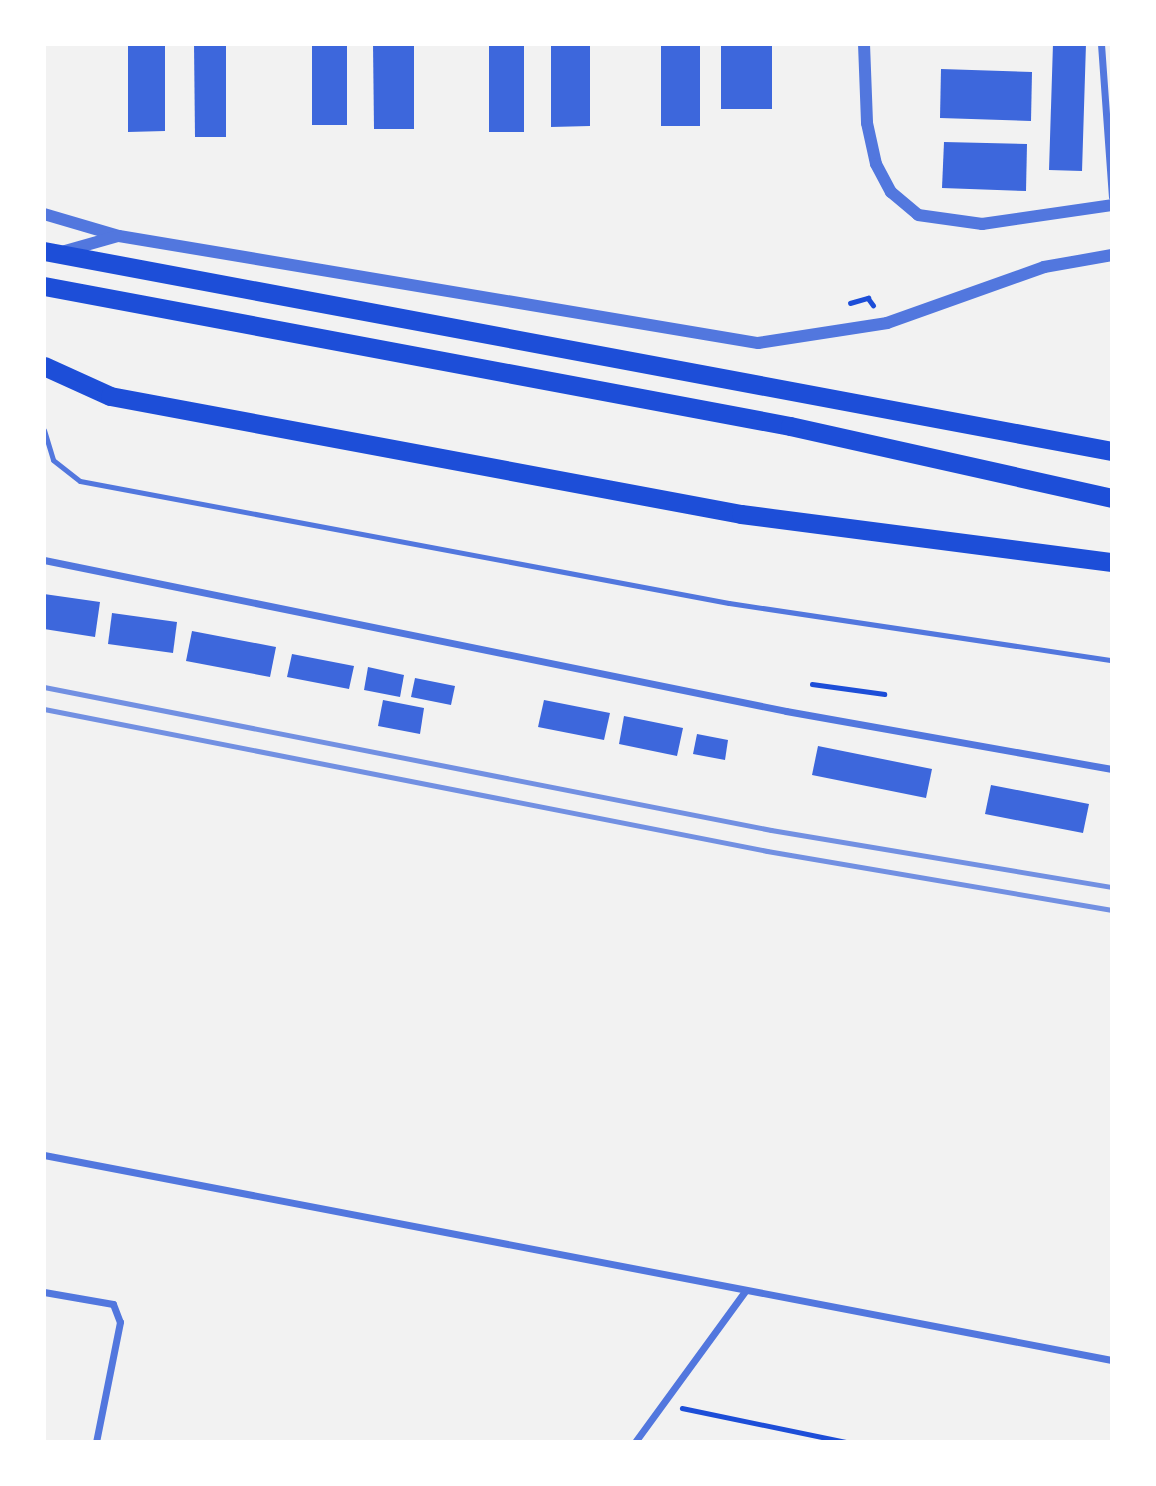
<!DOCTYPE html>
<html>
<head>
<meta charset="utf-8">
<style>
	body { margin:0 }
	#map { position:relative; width:1156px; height:1486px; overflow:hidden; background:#f2f2f2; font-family:"DM Sans",sans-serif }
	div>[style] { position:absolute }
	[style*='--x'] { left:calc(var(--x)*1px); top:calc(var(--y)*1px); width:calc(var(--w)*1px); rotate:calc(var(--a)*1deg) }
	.building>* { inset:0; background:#3d67dc }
	.path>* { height:4.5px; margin:-2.25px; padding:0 2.25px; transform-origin:2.25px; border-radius:2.25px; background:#1d4ed8 }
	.service>* { height:5px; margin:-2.5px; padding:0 2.5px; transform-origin:2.5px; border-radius:2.5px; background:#5277de }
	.minor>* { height:7px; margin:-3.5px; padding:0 3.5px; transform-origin:3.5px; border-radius:3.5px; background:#5277de }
	.tertiary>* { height:12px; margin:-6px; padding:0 6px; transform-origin:6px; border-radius:6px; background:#5277de }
	.trunk>* { height:19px; margin:-9.5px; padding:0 9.5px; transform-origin:9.5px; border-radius:9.5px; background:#1d4ed8 }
	.rail>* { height:5px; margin:-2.5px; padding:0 2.5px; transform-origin:2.5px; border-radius:2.5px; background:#7290e2 }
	span { translate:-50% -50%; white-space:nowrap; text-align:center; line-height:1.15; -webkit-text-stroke:5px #fff; paint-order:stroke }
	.frame { position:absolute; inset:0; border:46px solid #fff; pointer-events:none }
</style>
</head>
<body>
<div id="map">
	<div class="building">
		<i style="clip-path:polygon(128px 44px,165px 44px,165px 131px,128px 132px)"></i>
		<i style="clip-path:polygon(194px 44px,226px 44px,226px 137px,195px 137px)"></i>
		<i style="clip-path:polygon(312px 44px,347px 44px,347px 125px,312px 125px)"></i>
		<i style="clip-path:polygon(373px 44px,414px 44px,414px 129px,374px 129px)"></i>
		<i style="clip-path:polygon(489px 44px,524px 44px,524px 132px,489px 132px)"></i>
		<i style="clip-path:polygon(551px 44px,590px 44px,590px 126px,551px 127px)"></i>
		<i style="clip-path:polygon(661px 44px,700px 44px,700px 126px,661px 126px)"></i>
		<i style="clip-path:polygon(721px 44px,772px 44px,772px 109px,721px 109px)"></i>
		<i style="clip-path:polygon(1053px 44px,1086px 44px,1082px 171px,1049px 170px)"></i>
		<i style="clip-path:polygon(941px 69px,1032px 72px,1031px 121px,940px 118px)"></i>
		<i style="clip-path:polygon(944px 142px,1027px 144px,1026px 191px,942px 188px)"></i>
		<i style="clip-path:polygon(44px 594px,100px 602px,95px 637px,44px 629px)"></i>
		<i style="clip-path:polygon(112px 613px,177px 622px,173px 653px,108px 644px)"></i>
		<i style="clip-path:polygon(192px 631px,276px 647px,270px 677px,186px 661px)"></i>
		<i style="clip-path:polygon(292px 654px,354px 666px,349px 689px,287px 677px)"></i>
		<i style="clip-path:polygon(368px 667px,404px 675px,400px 697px,364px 690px)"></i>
		<i style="clip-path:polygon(415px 678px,455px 686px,451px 705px,411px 697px)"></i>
		<i style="clip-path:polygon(383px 700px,424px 708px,420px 734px,378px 726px)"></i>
		<i style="clip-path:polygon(544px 700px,610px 713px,604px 740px,538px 727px)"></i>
		<i style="clip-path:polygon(624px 716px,683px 728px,677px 756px,619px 744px)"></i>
		<i style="clip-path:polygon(697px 734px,728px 740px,725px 760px,693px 754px)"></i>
		<i style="clip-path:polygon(818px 746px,932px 769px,926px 798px,812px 775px)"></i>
		<i style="clip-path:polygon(991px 785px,1089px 804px,1083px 833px,985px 814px)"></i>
	</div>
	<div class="path">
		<i style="--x:850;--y:303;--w:19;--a:-16"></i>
		<i style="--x:868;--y:298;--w:9;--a:54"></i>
		<i style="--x:812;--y:684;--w:73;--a:7.9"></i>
		<i style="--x:682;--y:1408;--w:167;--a:11.7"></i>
	</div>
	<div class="service">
		<i style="--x:44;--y:430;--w:31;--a:73"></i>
		<i style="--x:53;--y:460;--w:34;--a:38"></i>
		<i style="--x:80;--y:481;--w:660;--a:10.65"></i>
		<i style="--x:729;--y:603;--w:387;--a:8.5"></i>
	</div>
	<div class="minor">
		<i style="--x:1101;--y:44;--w:153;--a:85.9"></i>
		<i style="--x:44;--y:560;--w:757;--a:11.5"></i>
		<i style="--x:786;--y:711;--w:331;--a:10.1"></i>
		<i style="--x:44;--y:1155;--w:1087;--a:10.87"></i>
		<i style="--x:44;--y:1292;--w:70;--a:9.9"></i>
		<i style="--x:113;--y:1304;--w:19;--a:69"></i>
		<i style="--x:120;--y:1322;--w:122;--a:101.3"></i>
		<i style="--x:635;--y:1442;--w:188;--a:-53.9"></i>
	</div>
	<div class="tertiary">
		<i style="--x:864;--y:44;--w:79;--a:87.8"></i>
		<i style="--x:867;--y:123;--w:42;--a:77.6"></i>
		<i style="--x:876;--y:164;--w:32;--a:62"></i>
		<i style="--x:891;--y:192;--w:35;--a:40"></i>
		<i style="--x:918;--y:215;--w:65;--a:8"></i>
		<i style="--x:982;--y:224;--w:131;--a:-8.3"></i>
		<i style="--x:44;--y:214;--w:78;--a:16.3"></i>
		<i style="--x:119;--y:236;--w:648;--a:9.51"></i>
		<i style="--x:758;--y:343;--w:131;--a:-8.8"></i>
		<i style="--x:887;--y:323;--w:167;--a:-19.6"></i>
		<i style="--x:1044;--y:267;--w:69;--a:-10"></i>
		<i style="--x:65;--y:251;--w:55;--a:-15.8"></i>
	</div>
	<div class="trunk">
		<i style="--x:44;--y:251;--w:1087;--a:10.61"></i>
		<i style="--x:44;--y:286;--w:759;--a:10.63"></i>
		<i style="--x:790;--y:426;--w:330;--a:12.6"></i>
		<i style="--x:44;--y:366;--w:72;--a:24.4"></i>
		<i style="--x:110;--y:396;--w:642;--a:10.59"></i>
		<i style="--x:741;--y:514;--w:374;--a:7.4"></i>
	</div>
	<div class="rail">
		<i style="--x:44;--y:687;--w:741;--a:11.13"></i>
		<i style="--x:771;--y:830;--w:346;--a:9.5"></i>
		<i style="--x:44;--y:709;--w:737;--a:11.11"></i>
		<i style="--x:767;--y:851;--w:350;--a:9.7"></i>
	</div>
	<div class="frame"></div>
</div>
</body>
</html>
